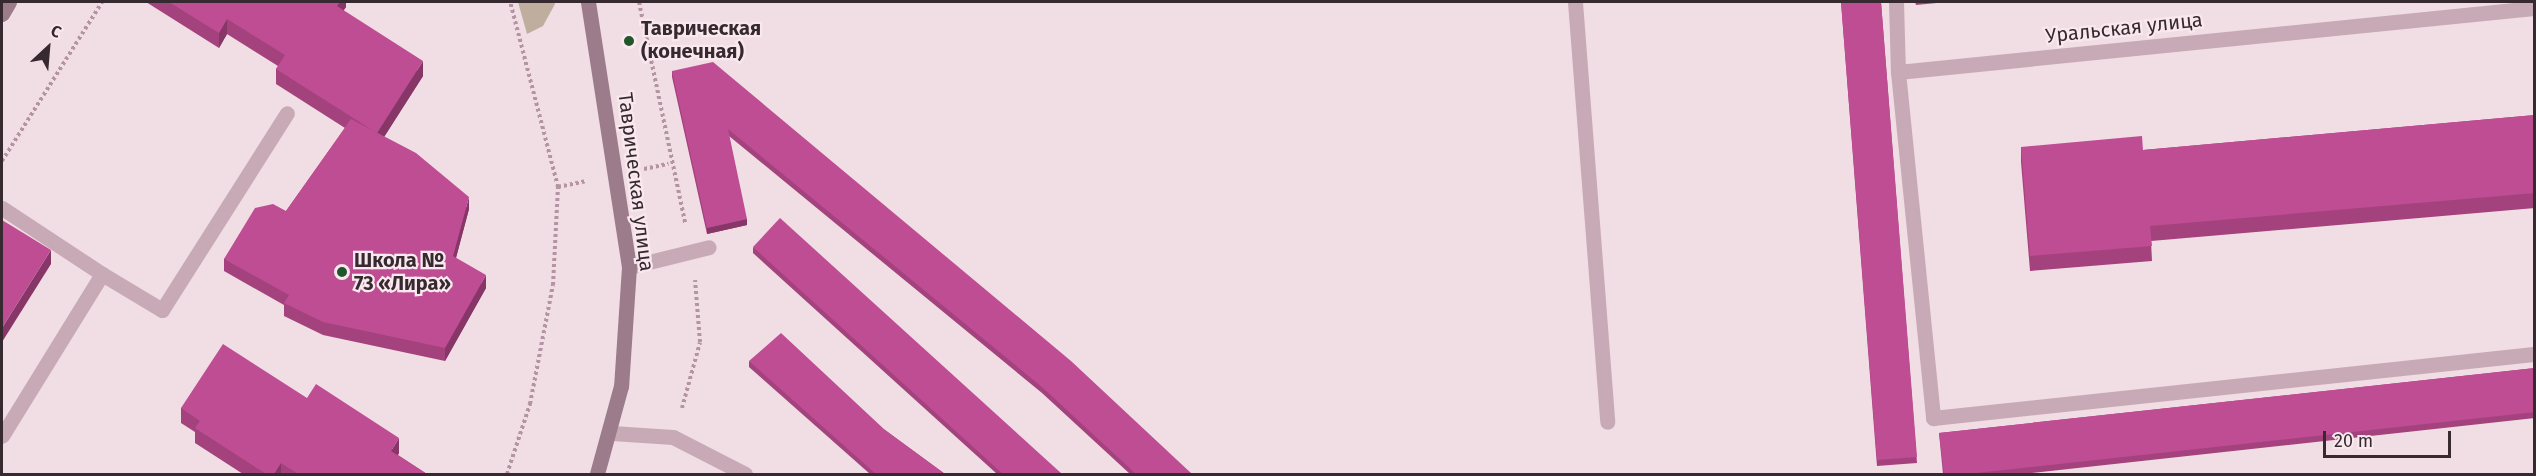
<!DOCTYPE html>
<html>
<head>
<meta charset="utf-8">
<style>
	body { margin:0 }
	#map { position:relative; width:2536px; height:476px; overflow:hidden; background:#f1dde4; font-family:"Fira Sans",sans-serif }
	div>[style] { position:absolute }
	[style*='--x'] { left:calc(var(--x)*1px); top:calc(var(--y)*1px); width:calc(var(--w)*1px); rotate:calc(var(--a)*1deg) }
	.green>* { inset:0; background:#bfae9e }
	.path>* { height:4px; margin-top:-2px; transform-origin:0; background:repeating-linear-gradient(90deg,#b494a2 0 3px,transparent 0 6px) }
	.lane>* { height:15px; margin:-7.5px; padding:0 7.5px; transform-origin:7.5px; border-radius:7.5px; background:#c8aab6 }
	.street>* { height:15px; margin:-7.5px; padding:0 7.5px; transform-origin:7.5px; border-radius:7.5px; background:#c8aab6 }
	.secondary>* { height:15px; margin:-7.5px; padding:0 7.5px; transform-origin:7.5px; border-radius:7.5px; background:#9c7b8b }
	.wall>* { inset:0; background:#a4427e }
	.shaded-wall>* { inset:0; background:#863667 }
	.building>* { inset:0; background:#bf4d93 }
	.dots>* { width:16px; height:16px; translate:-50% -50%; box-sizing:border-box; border:3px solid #f9e9ee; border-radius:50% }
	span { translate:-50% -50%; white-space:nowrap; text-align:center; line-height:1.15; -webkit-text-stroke:4.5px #f9e9ee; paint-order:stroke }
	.street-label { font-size:20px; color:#362930 }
	.poi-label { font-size:20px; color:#362930; font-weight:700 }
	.left { translate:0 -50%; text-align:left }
	.frame { position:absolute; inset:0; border:3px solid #362930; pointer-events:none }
	.north { position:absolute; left:18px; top:18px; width:60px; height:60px; -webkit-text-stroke:4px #f9e9ee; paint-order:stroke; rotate:26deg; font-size:16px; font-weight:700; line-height:24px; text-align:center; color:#362930 }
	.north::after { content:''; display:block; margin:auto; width:21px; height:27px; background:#362930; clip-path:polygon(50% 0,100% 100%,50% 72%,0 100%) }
	.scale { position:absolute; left:2323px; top:431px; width:128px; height:27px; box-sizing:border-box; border:3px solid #362930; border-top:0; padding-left:8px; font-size:18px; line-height:21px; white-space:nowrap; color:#362930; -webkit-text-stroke:4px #f9e9ee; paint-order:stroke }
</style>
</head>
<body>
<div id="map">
	<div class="green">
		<i style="clip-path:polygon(518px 2px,554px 2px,555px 4px,543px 26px,527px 34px)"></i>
	</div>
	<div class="path">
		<i style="--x:639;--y:2;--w:226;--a:78.2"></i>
		<i style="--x:2;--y:161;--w:188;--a:-57.8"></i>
		<i style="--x:644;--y:169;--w:25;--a:-12"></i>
		<i style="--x:558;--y:187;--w:29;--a:-12"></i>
		<i style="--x:682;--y:408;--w:68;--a:-74.7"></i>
		<i style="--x:700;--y:342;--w:62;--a:-94.6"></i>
		<i style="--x:507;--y:474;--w:74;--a:-71.8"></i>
		<i style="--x:530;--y:404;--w:121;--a:-79.1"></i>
		<i style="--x:553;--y:285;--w:98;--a:-87.1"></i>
		<i style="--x:558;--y:187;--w:191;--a:-104.5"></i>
	</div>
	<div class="lane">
		<i style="--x:1575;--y:2;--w:421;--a:85.6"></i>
		<i style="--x:1896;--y:2;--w:70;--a:88.4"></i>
		<i style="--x:1898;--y:72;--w:348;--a:84.2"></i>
		<i style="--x:1933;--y:418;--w:604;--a:-6.08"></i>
		<i style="--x:2;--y:208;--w:120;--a:33.4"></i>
		<i style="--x:102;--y:274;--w:190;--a:121.7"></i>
		<i style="--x:629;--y:267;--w:82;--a:-14"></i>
		<i style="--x:102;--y:274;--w:70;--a:31"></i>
		<i style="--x:162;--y:310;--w:233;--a:-57.6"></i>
		<i style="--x:612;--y:433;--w:61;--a:3.8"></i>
		<i style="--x:673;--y:437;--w:81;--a:27.2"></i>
	</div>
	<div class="street">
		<i style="--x:1898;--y:72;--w:639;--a:-5.75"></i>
	</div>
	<div class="secondary">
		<i style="--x:588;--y:2;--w:268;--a:81.2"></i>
		<i style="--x:629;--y:267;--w:119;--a:93.8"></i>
		<i style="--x:621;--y:386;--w:91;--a:105.3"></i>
		<i style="--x:2;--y:14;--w:14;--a:-60"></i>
	</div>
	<div class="wall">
		<i style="clip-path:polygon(146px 2px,346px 2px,346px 7px,343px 10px,423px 76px,384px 137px,469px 209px,456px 258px,486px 288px,445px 361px,323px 335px,284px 316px,284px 305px,224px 271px,224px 259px,286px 211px,345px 128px,276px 84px,276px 69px,278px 66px,227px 34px,219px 48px)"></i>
		<i style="clip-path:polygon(1841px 2px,1881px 2px,1917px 463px,1877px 466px)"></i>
		<i style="clip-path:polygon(1915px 2px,1947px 2px,1916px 5px)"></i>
		<i style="clip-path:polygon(672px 71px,1192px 474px,1130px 474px,1042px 393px,729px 136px,747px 225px,707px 234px,672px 77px)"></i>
		<i style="clip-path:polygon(2535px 115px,2535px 208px,2151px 241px,2152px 261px,2030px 271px,2021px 162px,2021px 147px,2143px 150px)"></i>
		<i style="clip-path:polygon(753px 247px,1062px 474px,997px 474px,753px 253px)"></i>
		<i style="clip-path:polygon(749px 361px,885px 430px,945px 474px,870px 474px,749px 367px)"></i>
		<i style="clip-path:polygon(2535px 368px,2535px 418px,2022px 474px,1943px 474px,1939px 433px)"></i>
		<i style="clip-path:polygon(307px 398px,399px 453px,398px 455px,427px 474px,243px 474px,195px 443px,195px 432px,181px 423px,181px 408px)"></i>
	</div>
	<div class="shaded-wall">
		<i style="clip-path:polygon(340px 2px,346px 2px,346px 7px,337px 21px,337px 6px)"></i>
		<i style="clip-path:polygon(227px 19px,227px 34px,219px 48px,219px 33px)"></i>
		<i style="clip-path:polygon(423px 61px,423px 76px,377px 148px,377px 133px)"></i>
		<i style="clip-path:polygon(469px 197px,469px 209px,453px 269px,453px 256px)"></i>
		<i style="clip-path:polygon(747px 219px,747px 225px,707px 234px,707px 228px)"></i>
		<i style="clip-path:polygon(51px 250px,51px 264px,2px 342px,2px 328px)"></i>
		<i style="clip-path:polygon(486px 275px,486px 288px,445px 361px,445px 348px)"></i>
		<i style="clip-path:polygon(399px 438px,399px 453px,391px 465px,391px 451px)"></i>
		<i style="clip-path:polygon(281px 463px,281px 474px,274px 474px)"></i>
	</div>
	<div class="building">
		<i style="clip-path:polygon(169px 2px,340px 2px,337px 6px,423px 61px,377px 133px,276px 69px,285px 55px,227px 19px,219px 33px)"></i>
		<i style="clip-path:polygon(1841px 2px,1881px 2px,1917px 457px,1877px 460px)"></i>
		<i style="clip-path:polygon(713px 62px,1071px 361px,1192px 474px,1136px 474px,1042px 387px,728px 129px,747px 219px,707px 228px,672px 71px)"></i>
		<i style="clip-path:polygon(2535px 115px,2535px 193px,2150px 226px,2152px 246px,2030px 256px,2021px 147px,2142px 136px,2143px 150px)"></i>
		<i style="clip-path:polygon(351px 119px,416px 153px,469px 197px,453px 256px,486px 275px,445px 348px,323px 322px,284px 303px,289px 295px,224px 259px,255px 208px,273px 204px,286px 211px)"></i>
		<i style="clip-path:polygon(780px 218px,1062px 474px,1003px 474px,753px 247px)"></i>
		<i style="clip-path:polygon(2px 220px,51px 250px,2px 328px)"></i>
		<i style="clip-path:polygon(781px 333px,885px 430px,945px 474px,876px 474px,749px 361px)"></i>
		<i style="clip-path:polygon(223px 344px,307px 398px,316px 384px,399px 438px,391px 451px,427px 474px,298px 474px,281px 463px,274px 474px,266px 474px,195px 428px,200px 421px,181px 408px)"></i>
		<i style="clip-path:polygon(2535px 368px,2535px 412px,1967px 474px,1944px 474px,1939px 433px)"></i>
	</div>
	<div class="dots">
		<i style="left:629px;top:41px;background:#21552c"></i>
		<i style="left:342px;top:272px;background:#21552c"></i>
	</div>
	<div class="street-label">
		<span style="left:2124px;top:28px;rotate:-6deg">Уральская улица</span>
		<span style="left:636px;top:182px;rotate:83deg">Таврическая улица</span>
	</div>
	<div class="poi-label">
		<span class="left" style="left:641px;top:40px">Таврическая<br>(конечная)</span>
		<span class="left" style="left:354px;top:272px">Школа №<br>73 «Лира»</span>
	</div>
	<div class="frame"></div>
	<div class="north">С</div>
	<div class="scale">20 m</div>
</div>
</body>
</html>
